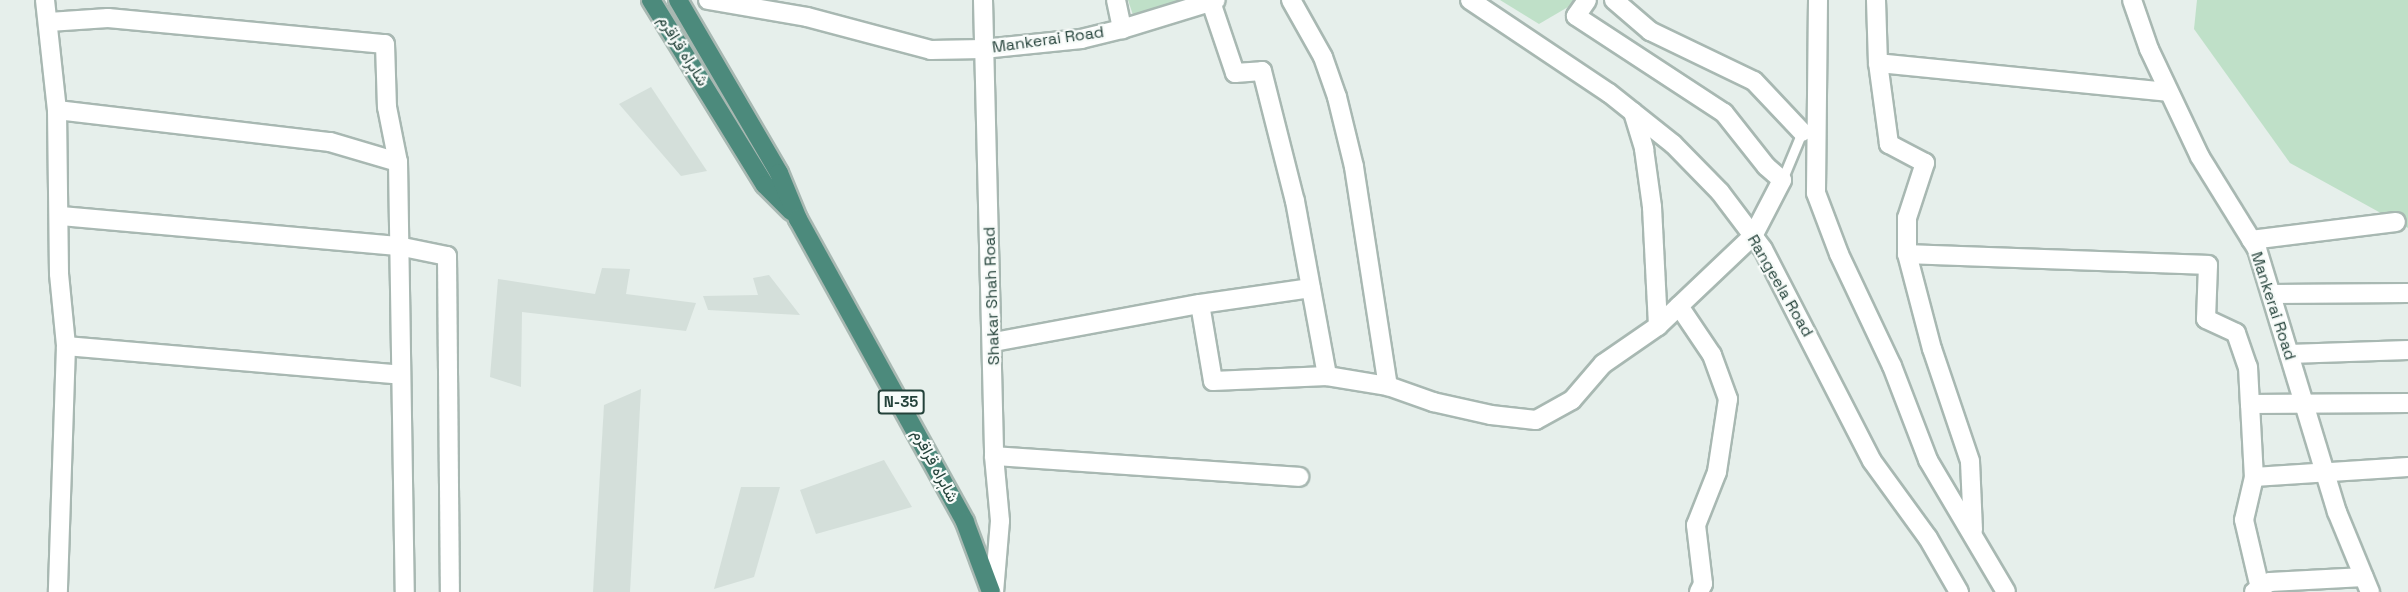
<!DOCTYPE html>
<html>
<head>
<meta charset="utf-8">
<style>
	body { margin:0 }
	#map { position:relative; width:2408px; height:592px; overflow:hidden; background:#e6efeb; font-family:"Space Grotesk",Vazirmatn,sans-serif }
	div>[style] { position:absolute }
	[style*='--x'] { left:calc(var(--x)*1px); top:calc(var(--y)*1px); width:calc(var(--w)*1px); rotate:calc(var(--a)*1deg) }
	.built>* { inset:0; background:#d4dfda }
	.green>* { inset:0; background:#bfe0c8 }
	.roads { filter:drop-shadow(2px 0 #a8b8b2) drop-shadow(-2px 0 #a8b8b2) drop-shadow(0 2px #a8b8b2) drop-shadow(0 -2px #a8b8b2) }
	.service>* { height:9px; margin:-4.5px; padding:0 4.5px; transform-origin:4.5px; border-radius:4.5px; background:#fff }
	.minor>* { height:18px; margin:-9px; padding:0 9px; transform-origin:9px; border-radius:9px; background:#fff }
	.tertiary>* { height:18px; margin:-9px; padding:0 9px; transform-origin:9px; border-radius:9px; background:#fff }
	.secondary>* { height:18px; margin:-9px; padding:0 9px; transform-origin:9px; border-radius:9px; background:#fff }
	.trunk>* { height:18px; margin:-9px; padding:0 9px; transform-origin:9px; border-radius:9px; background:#4c8a7c }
	span { translate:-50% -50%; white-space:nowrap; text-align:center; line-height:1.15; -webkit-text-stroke:4.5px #f7fbf9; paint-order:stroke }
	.shield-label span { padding:2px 4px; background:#f7fbf9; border:2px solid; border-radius:4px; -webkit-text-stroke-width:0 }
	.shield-label { font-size:15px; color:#24423a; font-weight:700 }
	.street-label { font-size:16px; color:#24423a }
</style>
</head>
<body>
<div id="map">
	<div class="built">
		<i style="clip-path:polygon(651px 87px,707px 171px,681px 176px,619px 104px)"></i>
		<i style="clip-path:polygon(602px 268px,630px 269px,626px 294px,696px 303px,686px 331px,522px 312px,521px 387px,490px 377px,498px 279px,595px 294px)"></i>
		<i style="clip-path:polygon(769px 275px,800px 315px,708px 310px,703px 296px,758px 295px,753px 278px)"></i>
		<i style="clip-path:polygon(641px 389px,630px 592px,593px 592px,604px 405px)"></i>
		<i style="clip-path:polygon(884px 460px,912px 507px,816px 534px,800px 490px)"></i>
		<i style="clip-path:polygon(741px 487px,780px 487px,754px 577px,714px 589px)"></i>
	</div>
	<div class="green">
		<i style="clip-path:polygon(1128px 0,1216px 0,1136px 24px)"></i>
		<i style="clip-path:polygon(1500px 0,1580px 0,1539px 24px)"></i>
		<i style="clip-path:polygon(2197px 0,2408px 0,2408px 228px,2290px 163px,2194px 29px)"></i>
	</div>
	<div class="roads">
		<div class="service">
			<i style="--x:1782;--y:180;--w:52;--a:-67.4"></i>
		</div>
		<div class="minor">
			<i style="--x:45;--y:0;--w:111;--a:83.8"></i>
			<i style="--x:57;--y:110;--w:164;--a:89.3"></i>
			<i style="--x:59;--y:274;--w:72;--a:84.4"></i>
			<i style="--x:66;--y:346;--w:246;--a:91.9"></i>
			<i style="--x:708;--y:0;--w:100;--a:9.7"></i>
			<i style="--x:807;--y:17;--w:128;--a:14.9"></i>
			<i style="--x:931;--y:50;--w:52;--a:-1.1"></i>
			<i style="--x:1116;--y:0;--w:30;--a:78"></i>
			<i style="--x:1291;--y:0;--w:65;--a:60.7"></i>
			<i style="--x:1323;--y:57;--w:42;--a:70.7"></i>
			<i style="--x:1337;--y:97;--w:72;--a:76.3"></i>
			<i style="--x:1354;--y:167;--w:222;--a:81.2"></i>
			<i style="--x:1470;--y:0;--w:167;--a:33.8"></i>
			<i style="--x:1609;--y:93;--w:82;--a:38.6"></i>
			<i style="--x:1673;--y:144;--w:67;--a:45.6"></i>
			<i style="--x:1720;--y:192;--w:71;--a:53"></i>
			<i style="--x:1763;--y:249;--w:238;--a:62.8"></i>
			<i style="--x:1872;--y:461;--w:95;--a:54"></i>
			<i style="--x:1928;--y:538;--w:62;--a:60.1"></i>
			<i style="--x:1614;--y:0;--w:48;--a:40.7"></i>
			<i style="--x:1650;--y:31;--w:115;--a:25.7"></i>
			<i style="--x:1754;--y:81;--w:70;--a:46.7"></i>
			<i style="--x:1818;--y:0;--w:193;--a:90.6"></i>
			<i style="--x:1816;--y:193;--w:65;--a:69.3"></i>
			<i style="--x:1839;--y:254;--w:124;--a:64.7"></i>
			<i style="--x:1892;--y:366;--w:101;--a:69"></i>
			<i style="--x:1928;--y:460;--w:153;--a:59.4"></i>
			<i style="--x:1876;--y:0;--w:63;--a:88.2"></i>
			<i style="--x:1211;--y:2;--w:75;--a:71.3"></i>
			<i style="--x:1235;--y:73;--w:27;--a:-4"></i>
			<i style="--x:1262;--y:71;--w:134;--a:75.8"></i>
			<i style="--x:1295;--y:201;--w:178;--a:79.6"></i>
			<i style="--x:49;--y:22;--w:59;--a:-3.9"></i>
			<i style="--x:108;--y:18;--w:278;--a:5.4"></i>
			<i style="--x:385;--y:44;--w:63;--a:88.2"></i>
			<i style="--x:387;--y:107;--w:56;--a:78.7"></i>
			<i style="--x:398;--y:162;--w:430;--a:89.1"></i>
			<i style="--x:57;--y:110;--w:275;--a:6.7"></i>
			<i style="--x:330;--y:142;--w:71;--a:16.4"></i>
			<i style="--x:1633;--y:112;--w:39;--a:73"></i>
			<i style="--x:1644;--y:149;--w:59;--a:82.1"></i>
			<i style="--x:1652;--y:207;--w:119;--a:87.1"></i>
			<i style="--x:61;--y:216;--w:338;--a:5.1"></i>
			<i style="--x:398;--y:246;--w:50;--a:11.5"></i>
			<i style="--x:447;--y:256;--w:336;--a:89.5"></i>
			<i style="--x:2251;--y:240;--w:146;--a:-7.1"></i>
			<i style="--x:1907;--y:254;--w:36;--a:-90"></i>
			<i style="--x:1907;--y:218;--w:58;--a:-71.9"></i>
			<i style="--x:1925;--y:163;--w:41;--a:-152.2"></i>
			<i style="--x:1889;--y:144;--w:82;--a:-97.7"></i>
			<i style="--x:1878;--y:63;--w:292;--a:5.7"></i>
			<i style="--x:2272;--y:294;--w:136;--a:-0.4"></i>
			<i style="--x:1200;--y:304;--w:78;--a:80.4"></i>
			<i style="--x:1213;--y:381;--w:114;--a:-2.5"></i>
			<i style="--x:1327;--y:376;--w:62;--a:9.3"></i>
			<i style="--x:1388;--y:386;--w:48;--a:19.6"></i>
			<i style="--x:1433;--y:402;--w:59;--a:12.6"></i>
			<i style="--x:1491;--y:415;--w:45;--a:6.3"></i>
			<i style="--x:1536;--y:420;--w:41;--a:-29.1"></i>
			<i style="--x:1572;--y:400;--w:48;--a:-49.3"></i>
			<i style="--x:1603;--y:364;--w:67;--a:-34.6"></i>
			<i style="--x:1658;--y:326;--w:131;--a:-43.5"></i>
			<i style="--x:1753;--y:236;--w:63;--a:-62.6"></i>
			<i style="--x:1782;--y:180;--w:21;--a:-139"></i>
			<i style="--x:1766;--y:166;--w:68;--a:-128.4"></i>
			<i style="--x:1724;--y:113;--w:177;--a:-146.8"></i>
			<i style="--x:1576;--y:16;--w:19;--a:-55"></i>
			<i style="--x:1679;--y:306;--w:59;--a:56"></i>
			<i style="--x:1712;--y:355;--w:47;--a:70"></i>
			<i style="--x:1728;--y:399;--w:74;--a:98.6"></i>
			<i style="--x:1717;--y:472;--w:57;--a:111.6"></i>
			<i style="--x:1696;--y:525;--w:59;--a:83.2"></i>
			<i style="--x:1703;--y:584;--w:9;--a:117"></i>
			<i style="--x:994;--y:342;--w:209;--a:-10.5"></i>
			<i style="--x:1200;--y:304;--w:112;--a:-8.2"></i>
			<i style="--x:66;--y:346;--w:336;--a:4.9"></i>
			<i style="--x:2289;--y:354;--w:119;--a:-1.9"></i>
			<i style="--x:2408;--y:403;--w:158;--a:179.6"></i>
			<i style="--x:2250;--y:404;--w:73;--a:86.9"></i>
			<i style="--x:2254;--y:477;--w:154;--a:-3.7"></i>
			<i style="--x:994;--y:456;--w:306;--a:3.9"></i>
			<i style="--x:2254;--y:477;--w:44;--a:103.1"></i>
			<i style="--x:2244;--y:520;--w:70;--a:76.8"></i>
			<i style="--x:1973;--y:530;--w:69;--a:-92.5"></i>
			<i style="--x:1970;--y:461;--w:118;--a:-108.7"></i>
			<i style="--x:1932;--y:349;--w:98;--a:-104.7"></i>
			<i style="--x:1907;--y:254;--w:301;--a:2.1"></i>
			<i style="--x:2208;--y:265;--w:54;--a:92.1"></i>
			<i style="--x:2206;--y:319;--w:33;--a:25"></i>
			<i style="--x:2236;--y:333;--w:36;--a:71"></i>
			<i style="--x:2248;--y:367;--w:37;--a:87"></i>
			<i style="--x:2254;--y:592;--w:19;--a:-32"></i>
			<i style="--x:2270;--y:582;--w:94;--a:-3"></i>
		</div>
		<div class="tertiary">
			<i style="--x:2132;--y:0;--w:52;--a:70.9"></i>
			<i style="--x:2149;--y:49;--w:119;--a:64.7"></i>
			<i style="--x:2200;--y:157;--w:108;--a:58.2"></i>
			<i style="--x:2257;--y:249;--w:275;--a:73.1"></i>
			<i style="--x:2337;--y:512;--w:87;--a:67.6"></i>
			<i style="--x:1122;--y:29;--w:98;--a:-17.1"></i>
		</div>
		<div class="secondary">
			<i style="--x:983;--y:0;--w:456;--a:88.6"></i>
			<i style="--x:994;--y:456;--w:65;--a:84.7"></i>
			<i style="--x:1000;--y:521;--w:71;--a:94.8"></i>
			<i style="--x:983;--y:49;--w:99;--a:-5.8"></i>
			<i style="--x:1081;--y:39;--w:42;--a:-13.7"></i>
		</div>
		<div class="trunk">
			<i style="--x:651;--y:0;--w:217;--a:58.4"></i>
			<i style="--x:765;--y:185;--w:37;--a:45"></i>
			<i style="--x:678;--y:0;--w:200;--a:59.7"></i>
			<i style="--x:779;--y:173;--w:50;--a:67.6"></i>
			<i style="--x:798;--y:219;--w:346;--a:61.1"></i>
			<i style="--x:965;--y:522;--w:75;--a:69.6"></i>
		</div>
	</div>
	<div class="shield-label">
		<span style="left:901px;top:402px">N-35</span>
	</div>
	<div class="street-label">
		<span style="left:1048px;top:40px;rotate:-8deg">Mankerai Road</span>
		<span style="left:683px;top:51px;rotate:58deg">شاہراہ قراقرم</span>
		<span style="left:1780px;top:286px;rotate:60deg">Rangeela Road</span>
		<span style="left:992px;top:296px;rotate:-92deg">Shakar Shah Road</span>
		<span style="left:2273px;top:306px;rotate:72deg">Mankerai Road</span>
		<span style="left:935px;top:466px;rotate:62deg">شاہراہ قراقرم</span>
	</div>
</div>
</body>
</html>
